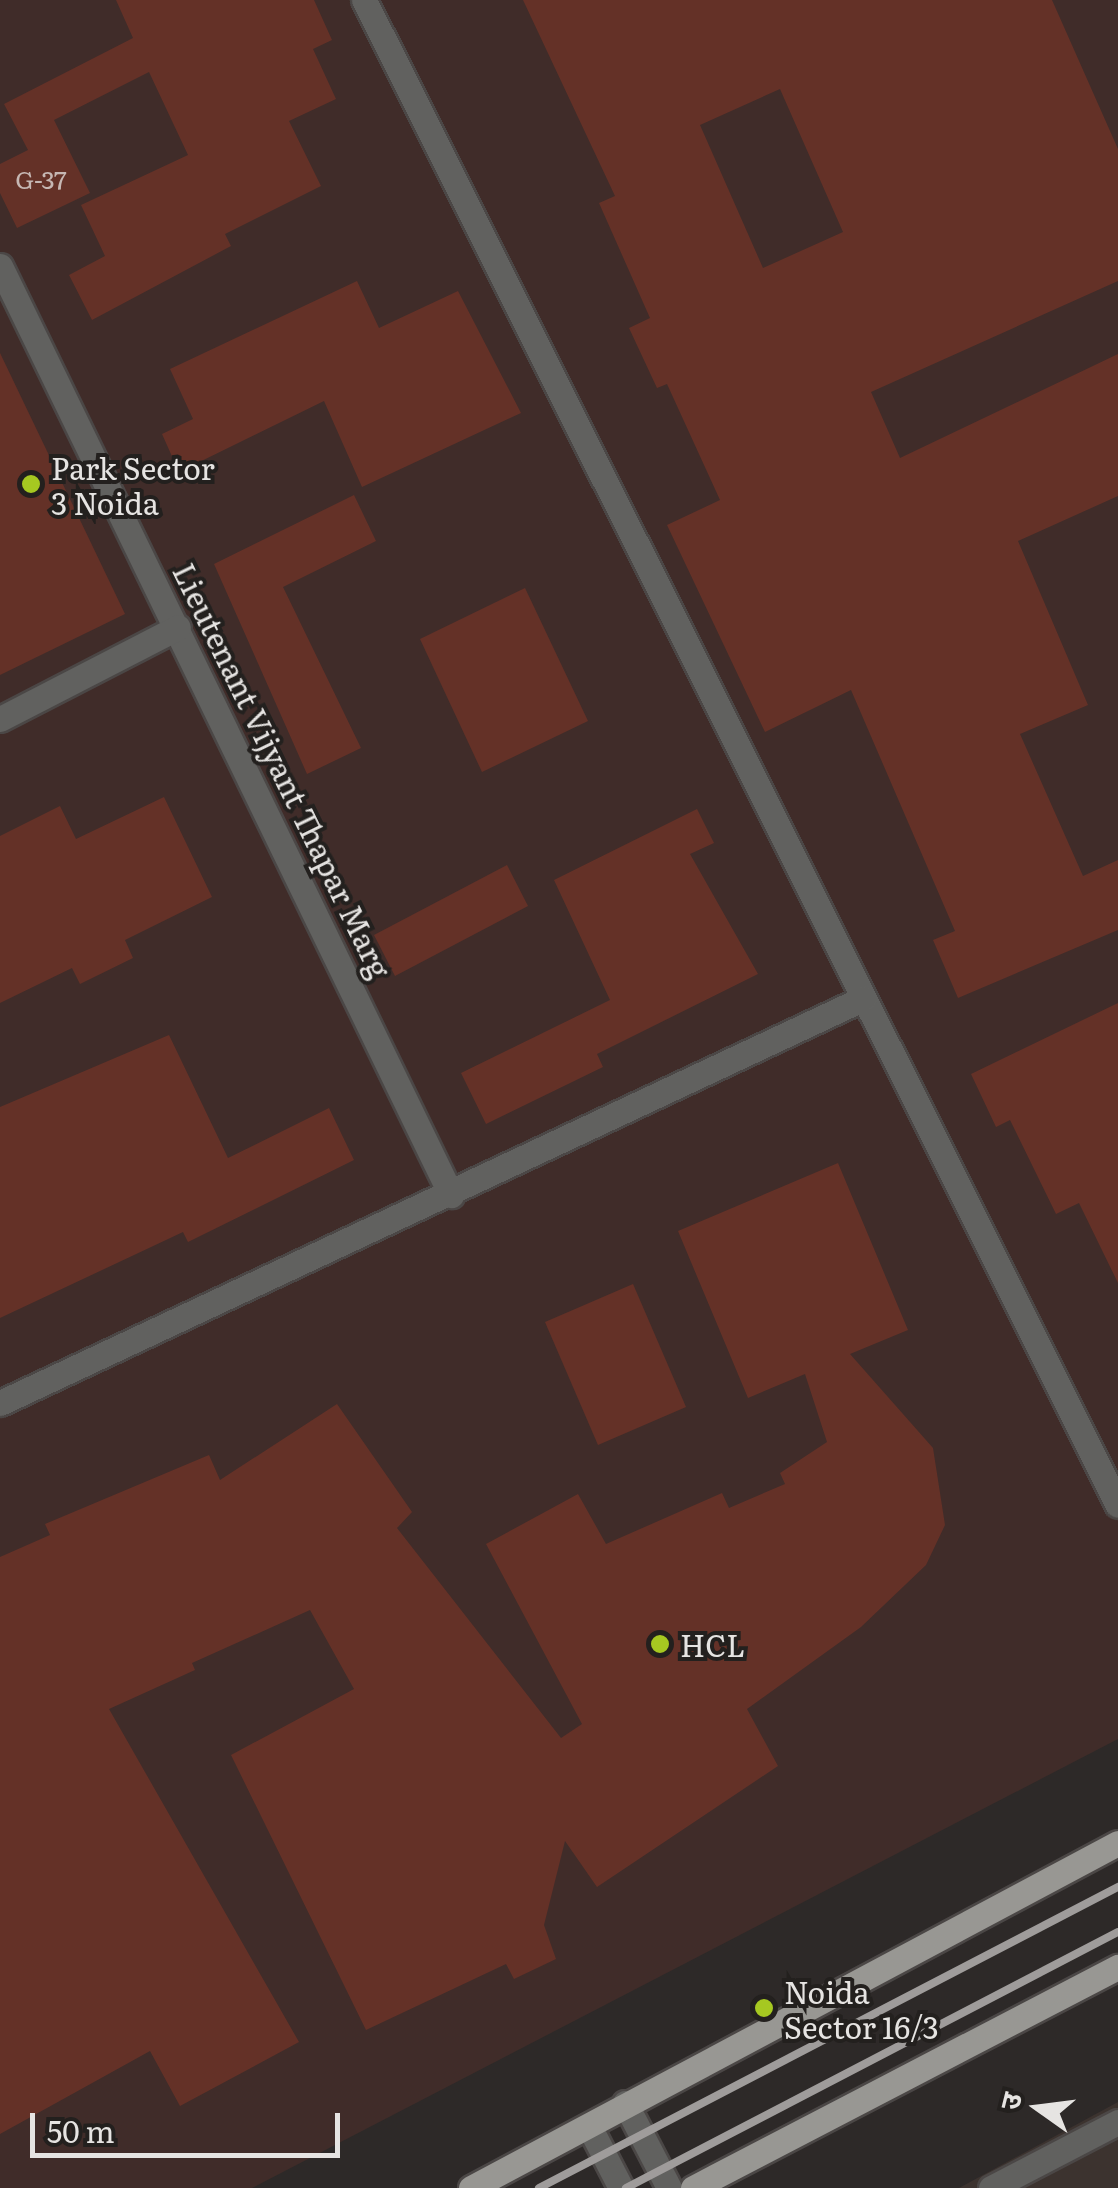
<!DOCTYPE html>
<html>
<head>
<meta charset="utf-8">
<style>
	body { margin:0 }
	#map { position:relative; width:1118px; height:2188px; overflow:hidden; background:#2d2928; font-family:Literata,"Noto Sans Devanagari",serif }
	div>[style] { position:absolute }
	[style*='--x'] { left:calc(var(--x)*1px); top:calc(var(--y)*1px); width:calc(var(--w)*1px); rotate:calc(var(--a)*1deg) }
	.built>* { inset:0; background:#3c332f }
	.industrial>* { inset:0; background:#402c29 }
	.building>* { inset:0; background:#643127 }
	.roads { filter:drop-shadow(2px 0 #4b4746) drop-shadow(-2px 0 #4b4746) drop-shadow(0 2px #4b4746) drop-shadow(0 -2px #4b4746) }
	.minor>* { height:25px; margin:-12.5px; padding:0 12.5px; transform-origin:12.5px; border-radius:12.5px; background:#61615f }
	.major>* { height:25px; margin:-12.5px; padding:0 12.5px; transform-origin:12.5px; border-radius:12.5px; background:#989793 }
	.rail>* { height:8px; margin:-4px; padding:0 4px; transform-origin:4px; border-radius:4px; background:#9f9c9b }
	.dots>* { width:28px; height:28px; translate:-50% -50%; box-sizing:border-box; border:5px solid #23201e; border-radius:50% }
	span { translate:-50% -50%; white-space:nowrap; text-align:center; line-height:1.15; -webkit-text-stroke:8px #23201e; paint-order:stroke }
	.number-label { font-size:25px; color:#c6b7b3 }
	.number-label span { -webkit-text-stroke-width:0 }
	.poi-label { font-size:30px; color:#e6e4e2 }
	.left { translate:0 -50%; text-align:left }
	.street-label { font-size:30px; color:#e6e4e2 }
	.north { position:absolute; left:988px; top:2058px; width:100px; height:100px; -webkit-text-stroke:8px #23201e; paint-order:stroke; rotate:284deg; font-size:28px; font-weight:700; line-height:40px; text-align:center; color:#e6e4e2 }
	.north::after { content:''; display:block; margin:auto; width:35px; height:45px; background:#e6e4e2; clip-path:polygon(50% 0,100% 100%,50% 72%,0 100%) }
	.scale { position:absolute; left:30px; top:2113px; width:310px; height:45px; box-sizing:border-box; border:5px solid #e6e4e2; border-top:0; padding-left:12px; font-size:30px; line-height:35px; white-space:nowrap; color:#e6e4e2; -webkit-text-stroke:8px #23201e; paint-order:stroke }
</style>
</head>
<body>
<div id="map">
	<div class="built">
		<i style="clip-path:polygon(1118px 2102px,1118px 2188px,959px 2188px)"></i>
	</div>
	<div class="industrial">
		<i style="clip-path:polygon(0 0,1118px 0,1118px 1739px,252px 2188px,0 2188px)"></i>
	</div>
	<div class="building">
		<i style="clip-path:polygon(116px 0,314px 0,332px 40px,313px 49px,336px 99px,289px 121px,321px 186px,225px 234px,231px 246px,92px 320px,69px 275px,105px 256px,81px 205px,188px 155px,149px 72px,54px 120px,90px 193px,17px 228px,0 193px,0 164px,28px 150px,4px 104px,133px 38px)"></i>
		<i style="clip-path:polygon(evenodd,523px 0,1052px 0,1118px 149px,1118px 281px,871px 392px,900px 458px,1118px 354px,1118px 496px,1018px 541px,1088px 705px,1020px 734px,1083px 876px,1118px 860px,1118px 930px,958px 998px,933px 940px,955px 931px,851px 690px,765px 732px,667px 525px,720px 500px,667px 384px,657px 388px,629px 328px,650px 318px,599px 203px,615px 196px,523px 0,780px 89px,843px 232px,763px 268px,700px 125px,780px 89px)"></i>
		<i style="clip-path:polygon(357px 281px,379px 328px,458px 291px,521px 413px,362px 487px,324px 401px,179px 472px,162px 434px,193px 419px,170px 369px)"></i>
		<i style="clip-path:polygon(0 353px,125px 614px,0 675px)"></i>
		<i style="clip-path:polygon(354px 495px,376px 541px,283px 587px,361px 748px,307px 774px,214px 564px)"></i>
		<i style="clip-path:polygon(525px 588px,588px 721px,482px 772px,420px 639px)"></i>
		<i style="clip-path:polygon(164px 797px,212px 897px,125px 940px,133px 958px,80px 984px,72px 968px,0 1003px,0 836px,60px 806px,76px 839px)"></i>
		<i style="clip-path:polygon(697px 809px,714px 843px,690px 854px,758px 974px,597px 1054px,603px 1067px,486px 1124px,461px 1073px,610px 1000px,554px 880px)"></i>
		<i style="clip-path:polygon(507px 865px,528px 906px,395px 976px,374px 935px)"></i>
		<i style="clip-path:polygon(1118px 1003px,1118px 1283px,1079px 1203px,1056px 1214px,1010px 1120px,996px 1127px,971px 1074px)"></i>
		<i style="clip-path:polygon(169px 1035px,228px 1158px,329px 1108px,354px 1160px,188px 1242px,183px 1232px,0 1318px,0 1107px)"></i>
		<i style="clip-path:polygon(838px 1163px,908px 1330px,850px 1354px,933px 1448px,945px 1525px,926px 1565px,861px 1627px,747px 1709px,778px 1766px,597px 1887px,565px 1841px,544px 1925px,556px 1959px,514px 1979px,506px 1964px,366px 2030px,231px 1755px,354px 1689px,310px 1610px,192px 1663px,195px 1670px,109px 1709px,299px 2042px,180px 2106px,150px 2051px,0 2134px,0 1557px,50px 1535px,45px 1524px,209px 1455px,220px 1480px,337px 1404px,412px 1512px,397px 1528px,561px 1738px,582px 1724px,486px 1544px,578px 1494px,606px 1544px,722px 1493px,729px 1508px,785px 1484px,780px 1473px,827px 1442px,805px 1374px,748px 1398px,678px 1231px)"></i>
		<i style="clip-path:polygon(633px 1284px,686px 1407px,598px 1445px,545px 1322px)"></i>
	</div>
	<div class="roads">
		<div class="minor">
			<i style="--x:364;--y:0;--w:1683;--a:63.39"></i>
			<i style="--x:0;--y:266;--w:1033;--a:64.1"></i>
			<i style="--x:0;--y:719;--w:200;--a:-27.3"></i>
			<i style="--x:0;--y:1403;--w:954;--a:-25.11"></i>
			<i style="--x:625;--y:2103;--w:96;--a:62.6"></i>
			<i style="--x:589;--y:2126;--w:70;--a:62.7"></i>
			<i style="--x:991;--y:2188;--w:143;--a:-27.5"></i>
		</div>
		<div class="major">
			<i style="--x:471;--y:2188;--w:733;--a:-28.07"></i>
			<i style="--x:693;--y:2188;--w:479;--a:-27.5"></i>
		</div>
	</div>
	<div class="rail">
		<i style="--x:539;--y:2188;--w:653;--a:-27.47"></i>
		<i style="--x:626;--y:2188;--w:555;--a:-27.49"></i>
	</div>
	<div class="dots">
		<i style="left:31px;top:484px;background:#a6c821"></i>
		<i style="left:660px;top:1644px;background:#a6c821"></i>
		<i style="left:764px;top:2008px;background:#a6c821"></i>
	</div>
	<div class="number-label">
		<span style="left:41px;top:179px">G-37</span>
	</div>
	<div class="poi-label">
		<span class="left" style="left:51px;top:484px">Park Sector<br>3 Noida</span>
		<span class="left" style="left:680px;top:1644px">HCL</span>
		<span class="left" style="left:784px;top:2008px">Noida<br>Sector 16/3</span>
	</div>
	<div class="street-label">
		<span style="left:283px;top:770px;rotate:64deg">Lieutenant Vijyant Thapar Marg</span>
	</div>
	<div class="north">उ</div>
	<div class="scale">50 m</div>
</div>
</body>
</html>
